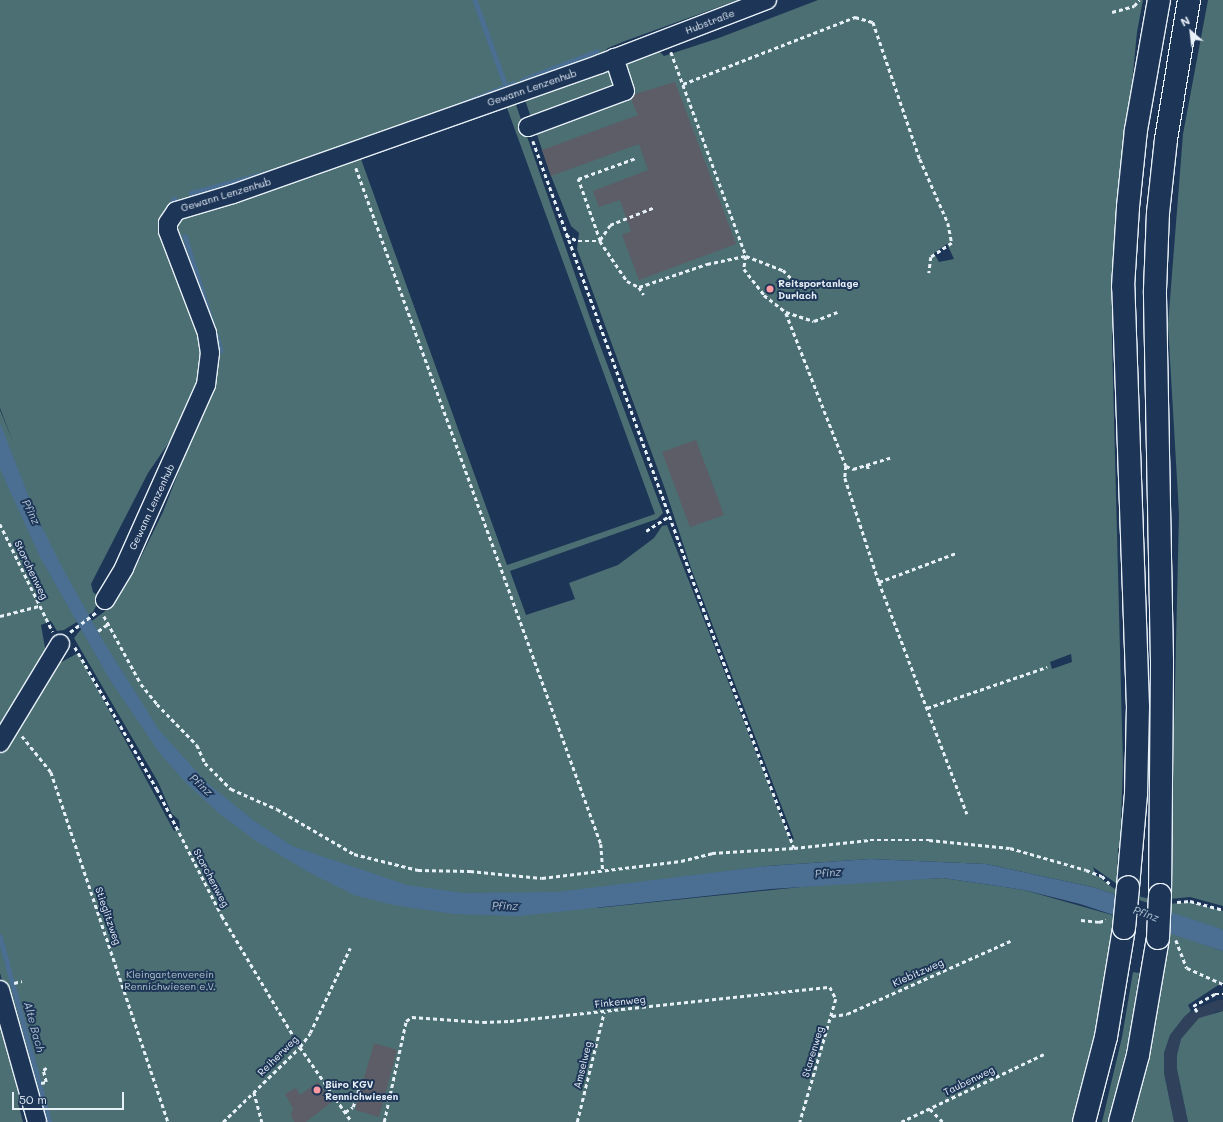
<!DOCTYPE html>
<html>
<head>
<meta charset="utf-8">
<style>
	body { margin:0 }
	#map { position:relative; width:1223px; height:1122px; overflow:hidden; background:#1d3557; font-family:Mali,sans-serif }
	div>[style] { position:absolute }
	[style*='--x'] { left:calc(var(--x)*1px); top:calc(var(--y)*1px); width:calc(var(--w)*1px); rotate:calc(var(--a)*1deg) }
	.built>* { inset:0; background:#30415c }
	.green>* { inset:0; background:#4b6f72 }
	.water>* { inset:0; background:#4a6f92 }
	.pier>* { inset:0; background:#1d3557 }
	.stream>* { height:4.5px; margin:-2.25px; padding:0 2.25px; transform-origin:2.25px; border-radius:2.25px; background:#4a6f92 }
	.building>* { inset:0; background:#5d5d67 }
	.path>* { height:2.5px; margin-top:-1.25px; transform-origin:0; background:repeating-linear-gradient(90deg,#e8f1f8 0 4px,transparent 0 7px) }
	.roads { filter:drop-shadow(1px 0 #e8f1f8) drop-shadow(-1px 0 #e8f1f8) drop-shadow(0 1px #e8f1f8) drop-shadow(0 -1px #e8f1f8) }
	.minor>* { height:18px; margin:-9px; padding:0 9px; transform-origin:9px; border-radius:9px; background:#1d3557 }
	.major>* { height:22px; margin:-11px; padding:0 11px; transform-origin:11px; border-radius:11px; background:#1d3557 }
	.bridges { filter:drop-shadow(1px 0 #e8f1f8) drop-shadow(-1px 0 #e8f1f8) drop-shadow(0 1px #e8f1f8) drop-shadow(0 -1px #e8f1f8) }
	.major-bridge>* { height:22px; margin:-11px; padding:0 11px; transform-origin:11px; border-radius:11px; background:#1d3557 }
	.dots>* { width:11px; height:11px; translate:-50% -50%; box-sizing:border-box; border:2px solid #1d3557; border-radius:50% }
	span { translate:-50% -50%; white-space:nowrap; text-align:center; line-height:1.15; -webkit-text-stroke:4px #1d3557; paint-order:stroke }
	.street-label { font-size:10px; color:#e8f1f8 }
	.poi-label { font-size:10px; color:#e8f1f8; font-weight:700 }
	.left { translate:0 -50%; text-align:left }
	.park-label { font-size:10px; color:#b1c4c9 }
	.water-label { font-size:11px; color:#b1c4d4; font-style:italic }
	.north { position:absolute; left:1171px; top:12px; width:40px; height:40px; -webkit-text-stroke:3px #1d3557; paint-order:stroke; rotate:332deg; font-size:11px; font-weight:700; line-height:16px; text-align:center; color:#e8f1f8 }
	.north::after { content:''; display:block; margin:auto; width:14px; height:18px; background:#e8f1f8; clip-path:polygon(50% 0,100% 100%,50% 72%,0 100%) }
	.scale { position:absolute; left:12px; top:1092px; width:112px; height:18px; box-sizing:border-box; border:2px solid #e8f1f8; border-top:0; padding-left:5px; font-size:12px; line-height:14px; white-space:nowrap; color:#e8f1f8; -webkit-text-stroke:3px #1d3557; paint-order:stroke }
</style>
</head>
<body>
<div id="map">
	<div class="built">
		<i style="clip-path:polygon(1218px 1000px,1223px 1000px,1223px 1011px,1215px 1012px,1181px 1039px,1177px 1055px,1177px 1069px,1188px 1122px,1174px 1122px,1164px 1073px,1164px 1053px,1170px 1035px,1184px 1017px,1197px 1008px)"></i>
	</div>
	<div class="green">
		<i style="clip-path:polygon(0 0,738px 0,625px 41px,608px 48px,599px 57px,166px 211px,196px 312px,206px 366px,187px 416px,148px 473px,91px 584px,93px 592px,100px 598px,93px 612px,64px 630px,57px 631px,51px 621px,41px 625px,47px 659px,0 737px,0 410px,13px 442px,0 408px)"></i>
		<i style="clip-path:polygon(evenodd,818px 0,1143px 0,1137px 32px,1116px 247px,1112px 341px,1123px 766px,1120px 848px,1118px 848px,1117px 884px,1093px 867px,1096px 875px,1116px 890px,1168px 904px,1191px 902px,1223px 911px,1223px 930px,1092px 887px,986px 864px,870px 859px,767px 866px,598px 888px,597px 908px,840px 883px,943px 878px,1024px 890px,1116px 916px,1102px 1008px,1076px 1122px,42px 1122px,0 973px,0 748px,54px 666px,78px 653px,174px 831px,180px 828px,179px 820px,172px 814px,158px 782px,74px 638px,82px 628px,104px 612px,125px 586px,139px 561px,163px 512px,209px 394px,212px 374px,174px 235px,180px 218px,515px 102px,595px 332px,663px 513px,657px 519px,510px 571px,526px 615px,575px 599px,569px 583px,618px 565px,654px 538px,662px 526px,667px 525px,790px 840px,794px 839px,692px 571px,665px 489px,577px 249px,579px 233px,571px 226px,551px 176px,524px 97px,658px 50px,664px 56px,716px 39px,818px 0,507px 108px,655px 514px,507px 565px,361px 159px,507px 108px,818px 0,947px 244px,954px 259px,939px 262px,934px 253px,947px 244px,818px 0,1071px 654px,1072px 662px,1052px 669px,1050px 662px,1071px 654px)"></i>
		<i style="clip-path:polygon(1208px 0,1223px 0,1223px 906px,1190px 897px,1170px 899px,1179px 514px,1168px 325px,1183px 134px)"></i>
		<i style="clip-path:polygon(1166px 931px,1223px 951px,1223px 982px,1188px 1005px,1191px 1011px,1184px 1017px,1170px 1035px,1164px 1053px,1164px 1073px,1174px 1122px,1131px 1122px)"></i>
		<i style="clip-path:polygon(1133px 972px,1139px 973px,1131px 1030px,1109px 1122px,1102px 1122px,1122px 1037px)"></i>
		<i style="clip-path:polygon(0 1010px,23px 1092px,18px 1103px,23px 1122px,0 1122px)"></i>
		<i style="clip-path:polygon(1223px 1011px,1223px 1122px,1188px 1122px,1177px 1069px,1177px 1055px,1181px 1039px,1199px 1018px)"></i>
	</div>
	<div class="water">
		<i style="clip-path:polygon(0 423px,36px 515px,63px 569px,105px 644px,159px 730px,206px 782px,253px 820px,292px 846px,407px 885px,463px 893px,557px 892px,767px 866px,870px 859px,986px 864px,1092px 887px,1216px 927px,1223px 930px,1223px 951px,1080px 904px,1024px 890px,943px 878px,771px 889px,520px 916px,454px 914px,393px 905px,354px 895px,312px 874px,256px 841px,221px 815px,185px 782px,159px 752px,110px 680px,40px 557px,0 469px)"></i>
	</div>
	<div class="pier">
		<i style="clip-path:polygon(1120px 894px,1167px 909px,1165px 933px,1118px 919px)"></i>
	</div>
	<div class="stream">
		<i style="--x:475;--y:0;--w:91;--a:70.2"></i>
		<i style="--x:522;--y:80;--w:80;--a:-21.1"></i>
		<i style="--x:463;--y:103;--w:55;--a:-21.4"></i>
		<i style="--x:191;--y:193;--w:85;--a:-15"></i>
		<i style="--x:171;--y:204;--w:6;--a:-59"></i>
		<i style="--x:185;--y:236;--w:120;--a:72.5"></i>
		<i style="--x:0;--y:936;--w:193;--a:75"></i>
	</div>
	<div class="building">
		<i style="clip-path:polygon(675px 82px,736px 244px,639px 280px,622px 235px,631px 231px,620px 200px,599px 207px,593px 191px,648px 170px,639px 144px,551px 176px,542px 150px,638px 115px,631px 99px,635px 94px)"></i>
		<i style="clip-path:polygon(696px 440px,724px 515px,690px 527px,662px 452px)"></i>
		<i style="clip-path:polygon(374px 1043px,397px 1050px,379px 1117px,355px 1110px)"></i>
		<i style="clip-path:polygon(318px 1082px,332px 1102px,306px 1122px,294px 1122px,291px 1115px,293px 1108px,285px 1094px,296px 1088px,300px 1095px)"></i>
	</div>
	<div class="path">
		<i style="--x:1112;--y:12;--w:23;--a:-15"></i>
		<i style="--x:1134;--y:6;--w:8;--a:-50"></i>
		<i style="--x:671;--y:52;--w:217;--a:69.8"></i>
		<i style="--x:746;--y:256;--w:40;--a:21"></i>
		<i style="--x:783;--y:270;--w:17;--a:45"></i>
		<i style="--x:683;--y:84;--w:185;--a:-21.3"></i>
		<i style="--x:855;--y:17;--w:19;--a:16"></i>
		<i style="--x:873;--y:22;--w:145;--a:71.1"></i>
		<i style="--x:920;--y:159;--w:70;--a:66.4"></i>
		<i style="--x:948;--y:223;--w:20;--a:79"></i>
		<i style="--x:952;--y:243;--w:25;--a:146"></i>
		<i style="--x:931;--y:257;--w:16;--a:97"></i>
		<i style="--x:533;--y:141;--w:506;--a:69.99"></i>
		<i style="--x:706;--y:616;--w:248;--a:69.2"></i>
		<i style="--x:356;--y:168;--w:719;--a:70.08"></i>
		<i style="--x:601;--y:844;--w:26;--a:86"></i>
		<i style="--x:566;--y:235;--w:13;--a:27"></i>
		<i style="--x:578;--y:241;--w:22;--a:0"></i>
		<i style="--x:600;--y:241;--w:48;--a:56"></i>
		<i style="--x:627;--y:281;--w:13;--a:27"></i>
		<i style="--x:639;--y:287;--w:72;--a:-18.7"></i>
		<i style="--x:707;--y:264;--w:40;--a:-12"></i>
		<i style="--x:746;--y:256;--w:13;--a:99"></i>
		<i style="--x:744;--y:269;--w:33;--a:52"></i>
		<i style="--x:764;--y:295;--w:28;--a:38"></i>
		<i style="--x:786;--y:312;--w:29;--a:18"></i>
		<i style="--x:814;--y:321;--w:26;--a:-21"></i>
		<i style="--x:600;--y:240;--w:18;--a:-56"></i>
		<i style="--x:610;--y:225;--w:48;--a:-21.8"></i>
		<i style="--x:600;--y:241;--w:66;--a:-109.5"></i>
		<i style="--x:578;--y:179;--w:62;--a:-19.9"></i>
		<i style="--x:639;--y:287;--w:9;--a:58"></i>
		<i style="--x:786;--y:313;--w:164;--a:68.6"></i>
		<i style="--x:846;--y:466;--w:8;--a:23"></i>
		<i style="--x:853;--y:469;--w:39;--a:-17"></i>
		<i style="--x:867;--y:465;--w:5;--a:68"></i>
		<i style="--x:846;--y:466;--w:12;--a:95"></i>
		<i style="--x:845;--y:478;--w:109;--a:71.9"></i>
		<i style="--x:879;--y:582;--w:248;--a:69.2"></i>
		<i style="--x:0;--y:524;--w:120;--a:63.9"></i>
		<i style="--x:646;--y:531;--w:27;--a:-33"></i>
		<i style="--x:879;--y:582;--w:82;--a:-20.6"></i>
		<i style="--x:0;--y:616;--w:40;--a:-14.4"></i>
		<i style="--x:104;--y:616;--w:77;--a:61.4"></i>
		<i style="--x:141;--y:684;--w:26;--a:51"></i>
		<i style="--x:157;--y:704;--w:57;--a:45.7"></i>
		<i style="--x:197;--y:745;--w:20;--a:66"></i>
		<i style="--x:205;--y:763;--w:37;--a:45"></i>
		<i style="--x:231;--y:789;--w:50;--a:23.5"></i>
		<i style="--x:277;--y:809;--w:89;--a:30.3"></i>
		<i style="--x:354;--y:854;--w:66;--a:14"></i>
		<i style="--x:418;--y:870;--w:52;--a:1.1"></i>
		<i style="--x:470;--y:871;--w:72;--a:5.6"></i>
		<i style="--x:542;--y:878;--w:140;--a:-7"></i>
		<i style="--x:681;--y:861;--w:32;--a:-14"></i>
		<i style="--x:712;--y:853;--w:82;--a:-3.5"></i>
		<i style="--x:794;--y:848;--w:76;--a:-6"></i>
		<i style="--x:870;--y:840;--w:59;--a:0"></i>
		<i style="--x:929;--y:840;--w:81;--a:5.6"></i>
		<i style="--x:1010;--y:848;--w:79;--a:16.1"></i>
		<i style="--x:1086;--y:870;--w:17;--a:21"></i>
		<i style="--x:1102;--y:876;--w:11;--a:45"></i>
		<i style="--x:98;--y:631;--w:12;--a:-35"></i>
		<i style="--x:70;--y:632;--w:34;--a:-37"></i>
		<i style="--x:75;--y:647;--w:164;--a:60"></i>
		<i style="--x:157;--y:789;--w:143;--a:62.9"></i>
		<i style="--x:222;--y:916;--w:152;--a:59.2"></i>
		<i style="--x:300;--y:1047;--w:91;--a:55.3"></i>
		<i style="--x:927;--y:708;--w:127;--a:-18.9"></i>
		<i style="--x:22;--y:736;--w:46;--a:51.1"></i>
		<i style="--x:51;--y:772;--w:369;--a:71.5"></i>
		<i style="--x:1177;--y:902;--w:13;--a:-4"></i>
		<i style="--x:1190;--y:901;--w:34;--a:15"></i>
		<i style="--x:1081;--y:920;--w:18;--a:6"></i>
		<i style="--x:1099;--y:922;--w:7;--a:-16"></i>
		<i style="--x:1176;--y:940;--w:30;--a:69"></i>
		<i style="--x:1187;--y:968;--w:39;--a:24"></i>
		<i style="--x:14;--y:983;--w:8;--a:-14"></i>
		<i style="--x:1197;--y:1012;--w:7;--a:-124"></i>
		<i style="--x:1193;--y:1006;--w:25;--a:-29"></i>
		<i style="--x:1215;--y:994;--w:8;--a:0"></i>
		<i style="--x:832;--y:1016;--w:15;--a:-8"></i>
		<i style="--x:847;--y:1014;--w:179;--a:-24.1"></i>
		<i style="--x:41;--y:1083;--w:5;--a:-11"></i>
		<i style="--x:46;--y:1082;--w:12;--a:-104"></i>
		<i style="--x:43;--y:1070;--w:6;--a:-31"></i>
		<i style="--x:254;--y:1092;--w:31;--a:75"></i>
		<i style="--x:930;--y:1109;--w:18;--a:45"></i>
		<i style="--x:345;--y:1112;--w:9;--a:-32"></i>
		<i style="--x:353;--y:1107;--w:19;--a:-72"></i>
		<i style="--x:223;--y:1122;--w:107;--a:-44.2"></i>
		<i style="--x:300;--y:1047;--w:17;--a:-54"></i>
		<i style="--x:310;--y:1033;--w:94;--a:-64.8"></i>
		<i style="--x:384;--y:1122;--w:103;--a:-77.7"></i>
		<i style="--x:406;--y:1021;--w:7;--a:-34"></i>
		<i style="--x:412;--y:1017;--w:71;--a:4"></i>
		<i style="--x:483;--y:1022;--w:27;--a:-2"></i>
		<i style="--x:510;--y:1021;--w:322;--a:-6.1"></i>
		<i style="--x:830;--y:987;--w:13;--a:63"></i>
		<i style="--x:836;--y:999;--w:128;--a:106.3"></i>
		<i style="--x:577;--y:1122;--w:113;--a:-76.2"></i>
		<i style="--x:901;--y:1122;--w:158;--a:-25.4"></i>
	</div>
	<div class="roads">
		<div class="minor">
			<i style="--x:528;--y:127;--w:103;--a:-20.4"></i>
			<i style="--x:625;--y:91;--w:35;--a:-108"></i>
			<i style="--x:105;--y:600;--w:37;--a:-59"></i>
			<i style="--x:124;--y:568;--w:201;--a:-65.9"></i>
			<i style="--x:206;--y:385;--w:32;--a:-83"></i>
			<i style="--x:210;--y:353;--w:20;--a:-99"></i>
			<i style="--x:207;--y:333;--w:109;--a:-110.9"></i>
			<i style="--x:168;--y:231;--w:8;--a:-90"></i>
			<i style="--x:168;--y:223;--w:14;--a:-56"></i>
			<i style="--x:176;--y:211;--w:59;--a:-16.6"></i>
			<i style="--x:233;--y:194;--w:389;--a:-19.5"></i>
			<i style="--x:600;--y:64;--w:179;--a:-21"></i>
			<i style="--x:0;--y:743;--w:116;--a:-58.8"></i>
			<i style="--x:0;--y:990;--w:137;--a:74.3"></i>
		</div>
		<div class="major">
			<i style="--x:1128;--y:887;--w:93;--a:-85.1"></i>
			<i style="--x:1136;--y:794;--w:87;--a:-88.7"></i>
			<i style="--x:1138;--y:707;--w:420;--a:-92"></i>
			<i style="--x:1123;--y:287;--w:80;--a:-86.4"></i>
			<i style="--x:1128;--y:207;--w:77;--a:-84.1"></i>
			<i style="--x:1136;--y:130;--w:132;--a:-80"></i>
			<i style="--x:1160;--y:895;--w:234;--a:-89.5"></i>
			<i style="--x:1162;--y:661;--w:371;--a:-91.1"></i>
			<i style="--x:1155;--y:290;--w:77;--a:-87.8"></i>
			<i style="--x:1158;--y:213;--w:74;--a:-83.8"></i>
			<i style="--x:1166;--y:139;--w:141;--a:-80.6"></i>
			<i style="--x:1084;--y:1122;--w:88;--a:-75.5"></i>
			<i style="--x:1106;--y:1037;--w:110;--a:-80.6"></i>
			<i style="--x:1120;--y:1122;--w:69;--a:-75"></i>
			<i style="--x:1138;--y:1055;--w:119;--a:-80.3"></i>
		</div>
	</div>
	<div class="bridges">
		<div class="major-bridge">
			<i style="--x:1124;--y:928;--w:41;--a:-84.4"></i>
			<i style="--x:1158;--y:938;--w:43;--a:-87.3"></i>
		</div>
	</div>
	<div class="dots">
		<i style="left:770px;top:289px;background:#ff9aa2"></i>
		<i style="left:317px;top:1090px;background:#ff9aa2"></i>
	</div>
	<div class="street-label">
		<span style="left:710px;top:22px;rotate:-21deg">Hubstraße</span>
		<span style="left:532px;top:88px;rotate:-19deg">Gewann Lenzenhub</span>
		<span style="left:226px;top:195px;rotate:-17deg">Gewann Lenzenhub</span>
		<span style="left:152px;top:507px;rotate:-65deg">Gewann Lenzenhub</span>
		<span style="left:31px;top:570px;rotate:64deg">Storchenweg</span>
		<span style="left:211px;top:878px;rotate:62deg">Storchenweg</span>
		<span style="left:108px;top:916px;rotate:71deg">Stieglitzweg</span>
		<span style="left:918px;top:973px;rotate:-24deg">Kiebitzweg</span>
		<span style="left:620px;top:1002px;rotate:-6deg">Finkenweg</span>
		<span style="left:813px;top:1052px;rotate:-73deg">Starenweg</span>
		<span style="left:278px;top:1056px;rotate:-45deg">Reiherweg</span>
		<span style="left:583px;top:1065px;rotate:-76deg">Amselweg</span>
		<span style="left:969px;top:1081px;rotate:-26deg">Taubenweg</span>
	</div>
	<div class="poi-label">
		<span class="left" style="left:778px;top:289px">Reitsportanlage<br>Durlach</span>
		<span class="left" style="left:325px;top:1090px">Büro KGV<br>Rennichwiesen</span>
	</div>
	<div class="park-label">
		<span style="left:170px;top:980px">Kleingartenverein<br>Rennichwiesen e.V.</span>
	</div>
	<div class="water-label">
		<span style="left:31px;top:512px;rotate:64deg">Pfinz</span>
		<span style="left:201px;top:785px;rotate:43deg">Pfinz</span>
		<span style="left:828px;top:873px;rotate:-5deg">Pfinz</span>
		<span style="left:505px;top:906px;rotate:1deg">Pfinz</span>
		<span style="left:1146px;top:914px;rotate:20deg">Pfinz</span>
		<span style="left:34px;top:1027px;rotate:75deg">Alte Bach</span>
	</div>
	<div class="north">N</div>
	<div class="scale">50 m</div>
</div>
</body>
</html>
